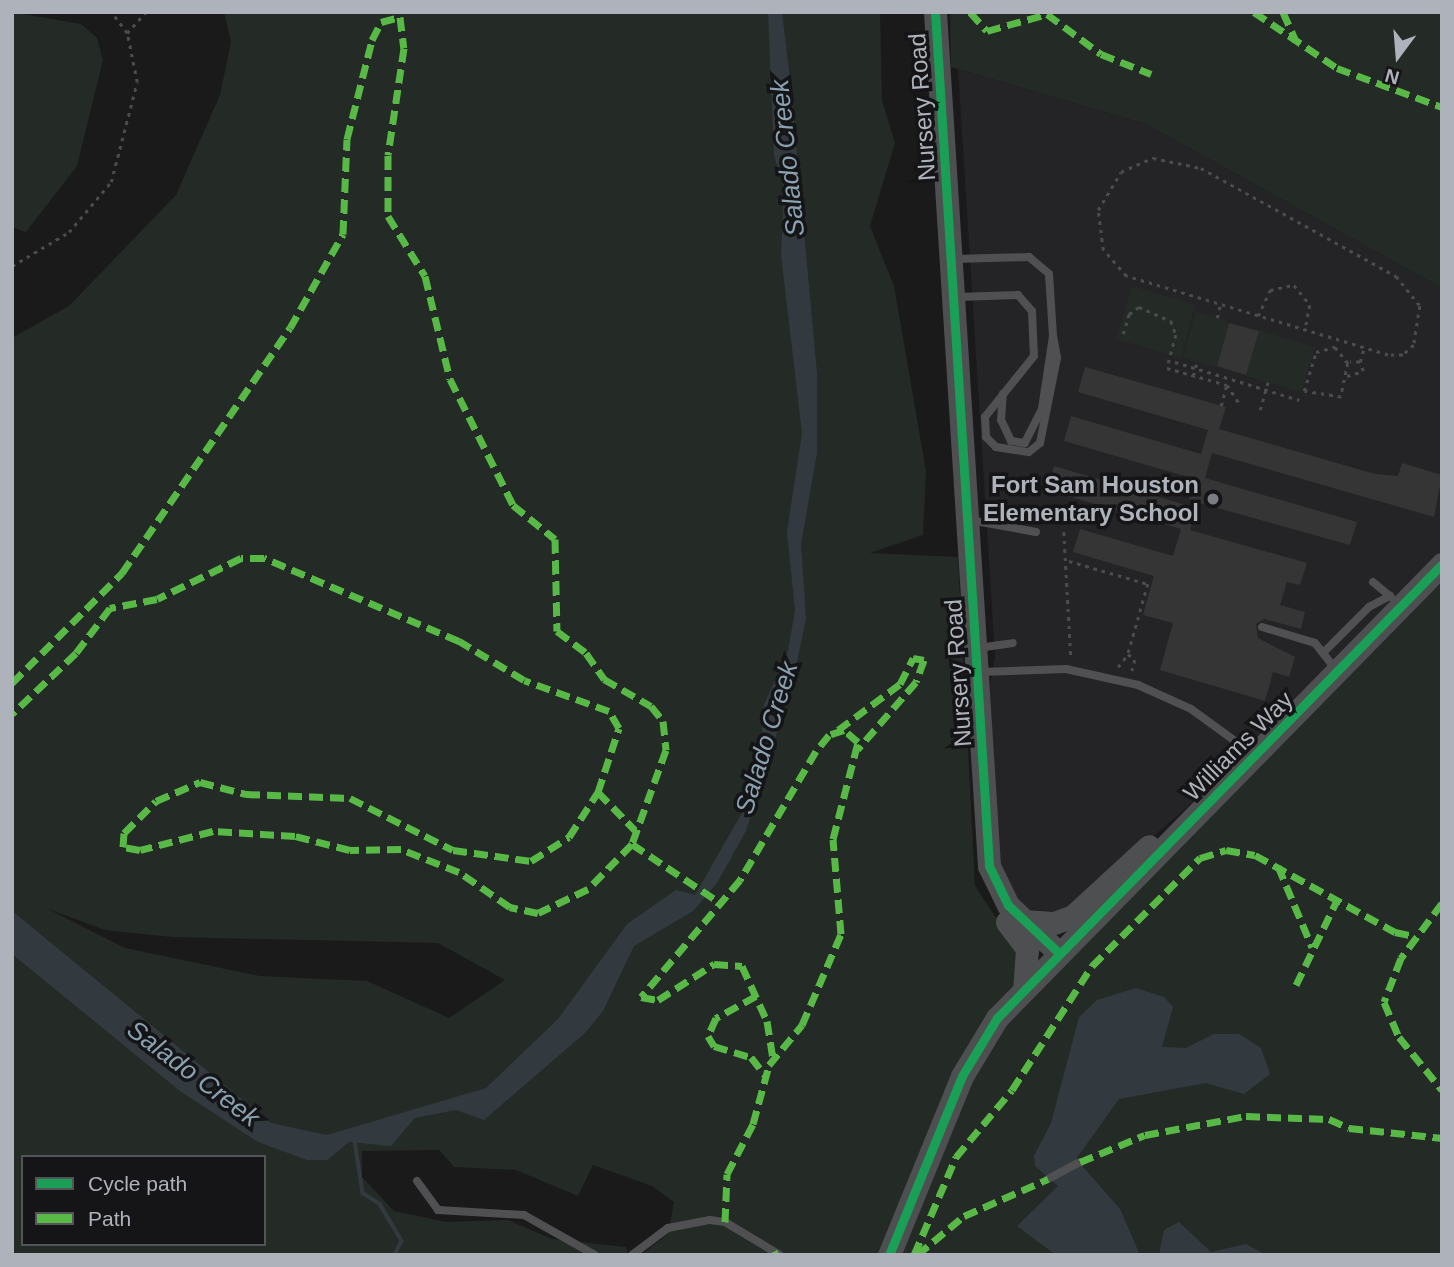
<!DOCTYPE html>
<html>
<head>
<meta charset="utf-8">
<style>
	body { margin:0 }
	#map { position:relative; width:1454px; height:1267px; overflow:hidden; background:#1a1a1b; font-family:Helvetica,sans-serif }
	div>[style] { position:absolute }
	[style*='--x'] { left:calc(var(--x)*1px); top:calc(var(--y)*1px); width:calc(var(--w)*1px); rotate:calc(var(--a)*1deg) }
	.built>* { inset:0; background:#242426 }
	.green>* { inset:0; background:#242a25 }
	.water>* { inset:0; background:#333a3f }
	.stream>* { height:3.5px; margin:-1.75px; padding:0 1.75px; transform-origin:1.75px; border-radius:1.75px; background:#333a3f }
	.building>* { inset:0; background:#353536 }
	.path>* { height:2.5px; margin-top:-1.25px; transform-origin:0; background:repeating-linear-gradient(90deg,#4b4c4e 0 3.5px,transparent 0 8.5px) }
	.lane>* { height:8px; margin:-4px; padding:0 4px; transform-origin:4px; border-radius:4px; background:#505053 }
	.secondary>* { height:23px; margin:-11.5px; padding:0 11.5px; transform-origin:11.5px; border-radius:11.5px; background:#4e4f51 }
	.quiet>* { height:7px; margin-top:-3.5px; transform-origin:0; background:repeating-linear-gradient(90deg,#58b947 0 14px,transparent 0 21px) }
	.cycleway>* { height:9px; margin:-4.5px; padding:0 4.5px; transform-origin:4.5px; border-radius:4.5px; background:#1a9f57 }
	.dots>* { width:19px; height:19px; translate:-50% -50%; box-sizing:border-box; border:4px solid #151517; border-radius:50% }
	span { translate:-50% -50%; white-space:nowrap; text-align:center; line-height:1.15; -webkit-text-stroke:7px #151517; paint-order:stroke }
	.street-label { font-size:24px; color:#aeb2ba }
	.poi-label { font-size:24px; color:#aeb2ba; font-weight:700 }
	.right { translate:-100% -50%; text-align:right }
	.water-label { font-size:26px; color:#89a1b1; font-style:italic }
	.frame { position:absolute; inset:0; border:14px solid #aeb2ba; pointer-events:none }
	.legend { position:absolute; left:21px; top:1155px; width:245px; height:91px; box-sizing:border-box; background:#151517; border:2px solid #525458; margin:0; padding:9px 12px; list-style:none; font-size:21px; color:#aeb2ba }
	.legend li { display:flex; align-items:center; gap:14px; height:35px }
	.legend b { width:35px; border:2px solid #525458 }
	.north { position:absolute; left:1363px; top:21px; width:70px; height:70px; -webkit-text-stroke:5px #151517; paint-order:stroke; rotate:196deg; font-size:19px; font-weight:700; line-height:28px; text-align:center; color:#aeb2ba }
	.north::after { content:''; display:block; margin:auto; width:24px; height:32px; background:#aeb2ba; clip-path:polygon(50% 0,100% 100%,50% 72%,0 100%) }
</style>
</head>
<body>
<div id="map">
	<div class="built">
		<i style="clip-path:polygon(958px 69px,1146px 124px,1442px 288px,1442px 550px,1350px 651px,1183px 811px,1064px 912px,1031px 910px,1016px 900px,998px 870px,990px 685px,995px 656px)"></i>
	</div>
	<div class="green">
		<i style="clip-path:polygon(12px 12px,81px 24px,97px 38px,103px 60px,77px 166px,26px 232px,12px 227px)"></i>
		<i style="clip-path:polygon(evenodd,224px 12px,880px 12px,882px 100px,895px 143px,870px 226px,894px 286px,926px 471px,923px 535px,870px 553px,958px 557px,975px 886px,1020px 954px,1051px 979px,1442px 579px,1442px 1255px,641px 1255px,668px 1234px,674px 1202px,652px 1186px,593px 1165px,578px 1196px,516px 1170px,454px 1167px,439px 1150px,362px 1151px,362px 1177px,394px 1211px,446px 1222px,508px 1220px,552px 1239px,626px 1247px,628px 1255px,12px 1255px,12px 338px,69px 306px,176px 195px,220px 95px,231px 42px,224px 12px,48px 909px,105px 930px,172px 937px,438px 943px,505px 980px,449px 1018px,367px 981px,260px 976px,125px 948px,48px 909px,224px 12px,23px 1157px,264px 1157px,264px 1244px,23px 1244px,23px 1157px)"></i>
		<i style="clip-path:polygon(950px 12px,1442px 12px,1442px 288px,1146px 124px,951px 67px)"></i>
		<i style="clip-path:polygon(1132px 286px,1195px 305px,1181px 358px,1116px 339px)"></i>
		<i style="clip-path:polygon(1196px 312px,1229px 321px,1217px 368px,1183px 358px)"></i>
		<i style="clip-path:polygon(1259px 330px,1315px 347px,1301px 392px,1246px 376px)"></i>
	</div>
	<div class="water">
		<i style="clip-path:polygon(768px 12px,782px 12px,790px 79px,817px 373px,817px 453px,801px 544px,806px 619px,797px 662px,774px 710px,777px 732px,746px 831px,717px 883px,693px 911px,634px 946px,603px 1011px,585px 1033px,484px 1120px,456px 1110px,415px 1118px,391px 1146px,349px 1142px,327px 1160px,307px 1160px,258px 1142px,180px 1091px,12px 954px,12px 911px,271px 1123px,327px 1135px,486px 1088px,558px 1019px,627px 924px,676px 890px,695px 895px,747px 804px,761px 758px,763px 707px,788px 651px,795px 610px,787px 532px,802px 433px,781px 255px,784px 188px,774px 155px)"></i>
		<i style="clip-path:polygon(1136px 988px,1164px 997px,1173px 1007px,1162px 1047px,1186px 1048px,1214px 1034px,1239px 1034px,1261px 1048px,1270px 1074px,1244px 1094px,1206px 1083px,1119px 1099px,1076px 1159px,1120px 1209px,1140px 1255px,1056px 1255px,1017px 1226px,1058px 1186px,1035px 1166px,1034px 1156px,1051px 1123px,1079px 1017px,1097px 1000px)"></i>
		<i style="clip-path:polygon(1179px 1222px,1211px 1252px,1246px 1244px,1266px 1255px,1159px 1255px,1164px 1230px)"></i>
	</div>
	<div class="stream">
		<i style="--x:355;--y:1141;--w:53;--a:81.3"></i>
		<i style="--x:363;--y:1193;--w:20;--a:33"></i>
		<i style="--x:380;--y:1204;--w:43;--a:59.3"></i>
		<i style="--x:402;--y:1241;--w:16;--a:117"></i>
	</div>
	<div class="building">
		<i style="clip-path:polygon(1229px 323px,1259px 331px,1246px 375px,1217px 366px)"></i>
		<i style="clip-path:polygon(1085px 367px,1226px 407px,1219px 429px,1375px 474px,1398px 476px,1402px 463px,1442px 475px,1434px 517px,1212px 453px,1205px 478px,1357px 522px,1350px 545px,1189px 500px,1195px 479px,1064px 441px,1071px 416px,1201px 454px,1208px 430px,1078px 392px)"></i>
		<i style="clip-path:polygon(1054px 466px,1196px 508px,1190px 530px,1307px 563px,1300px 585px,1287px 582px,1280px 605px,1305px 612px,1301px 629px,1264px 619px,1256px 624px,1258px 638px,1295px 657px,1289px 677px,1273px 672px,1265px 701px,1160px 670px,1173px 623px,1143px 615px,1154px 576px,1073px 552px,1080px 529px,1173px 556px,1181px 529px,1047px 490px)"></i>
	</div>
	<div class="path">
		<i style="--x:127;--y:33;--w:28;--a:-48"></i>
		<i style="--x:1153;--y:158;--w:49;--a:11.8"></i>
		<i style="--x:1201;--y:168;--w:223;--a:29"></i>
		<i style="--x:1396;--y:276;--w:38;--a:51"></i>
		<i style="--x:1420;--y:306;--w:39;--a:99"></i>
		<i style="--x:1414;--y:345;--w:15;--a:138"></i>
		<i style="--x:1403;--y:355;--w:15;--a:180"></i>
		<i style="--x:1388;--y:355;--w:274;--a:-163.2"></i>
		<i style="--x:1126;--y:276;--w:35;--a:-131"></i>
		<i style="--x:1103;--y:250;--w:40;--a:-97.1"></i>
		<i style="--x:1098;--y:210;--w:44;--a:-58.8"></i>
		<i style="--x:1121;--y:172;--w:35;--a:-24"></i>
		<i style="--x:12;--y:266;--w:66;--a:-30.8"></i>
		<i style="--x:69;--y:232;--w:65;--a:-50"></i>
		<i style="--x:111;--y:182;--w:103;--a:-75.4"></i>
		<i style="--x:137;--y:82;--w:50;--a:-101.5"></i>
		<i style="--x:127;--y:33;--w:26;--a:-127"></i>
		<i style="--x:1258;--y:316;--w:29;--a:-65"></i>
		<i style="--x:1270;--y:290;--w:25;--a:-12"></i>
		<i style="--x:1294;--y:285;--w:26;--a:51"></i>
		<i style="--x:1310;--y:305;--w:26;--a:101"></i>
		<i style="--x:1217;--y:318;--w:12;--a:-76"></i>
		<i style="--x:1123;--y:334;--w:21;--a:-73"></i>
		<i style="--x:1129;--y:314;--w:12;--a:-35"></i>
		<i style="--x:1139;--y:307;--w:35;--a:24"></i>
		<i style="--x:1171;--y:321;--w:15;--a:70"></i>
		<i style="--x:1176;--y:335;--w:34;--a:105"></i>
		<i style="--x:1167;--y:368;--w:62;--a:15.8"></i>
		<i style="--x:1227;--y:385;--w:22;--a:56"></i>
		<i style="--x:1335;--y:347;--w:21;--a:51"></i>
		<i style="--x:1348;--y:363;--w:35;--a:102"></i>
		<i style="--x:1341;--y:397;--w:37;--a:-171"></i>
		<i style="--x:1304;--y:391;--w:41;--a:-72.9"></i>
		<i style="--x:1316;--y:352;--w:20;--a:-15"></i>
		<i style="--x:1175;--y:362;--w:130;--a:17"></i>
		<i style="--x:1360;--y:362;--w:15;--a:-74"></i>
		<i style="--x:1193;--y:376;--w:15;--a:-74"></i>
		<i style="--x:1347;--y:376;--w:17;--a:-17"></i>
		<i style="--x:1363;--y:371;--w:9;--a:-108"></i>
		<i style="--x:1360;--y:362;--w:10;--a:180"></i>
		<i style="--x:1221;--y:406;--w:20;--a:-75"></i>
		<i style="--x:1260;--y:410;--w:29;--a:-74"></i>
		<i style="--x:1064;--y:532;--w:126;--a:86.8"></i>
		<i style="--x:1069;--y:561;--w:82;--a:16.2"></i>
		<i style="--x:1148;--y:584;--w:73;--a:105.9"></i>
		<i style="--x:1118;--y:667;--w:16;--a:-52"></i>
		<i style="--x:1128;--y:654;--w:9;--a:41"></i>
		<i style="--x:1135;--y:660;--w:11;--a:105"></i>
	</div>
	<div class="lane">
		<i style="--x:954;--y:259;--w:75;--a:-1.5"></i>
		<i style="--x:1029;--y:257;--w:26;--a:40"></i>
		<i style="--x:1049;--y:274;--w:62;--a:86.3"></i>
		<i style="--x:1053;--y:336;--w:74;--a:98.6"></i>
		<i style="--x:1042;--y:409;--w:38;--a:117"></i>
		<i style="--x:1025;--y:443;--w:14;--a:-172"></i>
		<i style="--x:1011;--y:441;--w:23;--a:-115"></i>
		<i style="--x:1001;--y:420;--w:26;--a:-86"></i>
		<i style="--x:956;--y:297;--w:62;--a:-1.8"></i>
		<i style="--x:1018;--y:295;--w:21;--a:49"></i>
		<i style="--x:1032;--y:311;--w:45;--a:87.5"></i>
		<i style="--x:1034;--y:356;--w:78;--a:128.8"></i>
		<i style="--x:985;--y:417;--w:20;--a:87"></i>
		<i style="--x:986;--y:437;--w:14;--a:45"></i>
		<i style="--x:996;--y:447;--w:33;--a:9"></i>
		<i style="--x:1029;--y:452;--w:14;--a:-39"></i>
		<i style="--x:1040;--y:443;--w:87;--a:-78.7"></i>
		<i style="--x:1057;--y:358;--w:22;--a:-100"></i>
		<i style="--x:970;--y:520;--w:67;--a:10.3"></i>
		<i style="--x:1373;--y:582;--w:23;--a:40"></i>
		<i style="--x:1262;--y:627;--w:55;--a:16.8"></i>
		<i style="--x:1315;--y:643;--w:34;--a:52"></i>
		<i style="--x:978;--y:648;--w:35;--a:-8"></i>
		<i style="--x:1324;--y:652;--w:64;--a:-45"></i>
		<i style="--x:1369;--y:607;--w:24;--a:-28"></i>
		<i style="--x:980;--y:672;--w:86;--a:-2"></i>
		<i style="--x:1066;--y:669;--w:74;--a:12.5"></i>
		<i style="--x:1138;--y:685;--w:58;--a:24.4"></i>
		<i style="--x:1191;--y:709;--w:77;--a:36"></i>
		<i style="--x:1048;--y:1179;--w:36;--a:-28"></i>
		<i style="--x:417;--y:1181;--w:36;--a:54"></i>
		<i style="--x:438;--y:1210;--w:86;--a:3.3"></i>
		<i style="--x:524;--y:1215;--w:81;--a:29.4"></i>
		<i style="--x:632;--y:1255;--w:45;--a:-36.9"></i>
		<i style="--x:668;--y:1228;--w:43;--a:-10.8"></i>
		<i style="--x:710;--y:1220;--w:15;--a:8"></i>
		<i style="--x:725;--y:1222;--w:64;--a:31"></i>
	</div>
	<div class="secondary">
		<i style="--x:935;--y:12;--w:856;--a:86.38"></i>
		<i style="--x:989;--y:866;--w:43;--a:64"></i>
		<i style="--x:1008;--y:905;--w:70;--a:43.3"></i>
		<i style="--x:1024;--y:921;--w:30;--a:4"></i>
		<i style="--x:1054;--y:923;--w:20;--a:-20"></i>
		<i style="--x:1073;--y:916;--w:103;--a:-42.6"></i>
		<i style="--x:1007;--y:922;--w:34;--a:53"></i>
		<i style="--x:1027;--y:949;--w:39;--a:94"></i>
		<i style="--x:889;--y:1255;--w:193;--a:-67.8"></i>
		<i style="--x:962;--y:1076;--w:68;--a:-58.9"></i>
		<i style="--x:997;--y:1018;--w:636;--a:-45.57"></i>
	</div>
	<div class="quiet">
		<i style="--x:970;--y:12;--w:25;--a:48"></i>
		<i style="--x:987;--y:31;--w:62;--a:-15.8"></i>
		<i style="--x:1047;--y:14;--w:67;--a:36.5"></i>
		<i style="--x:1101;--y:54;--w:54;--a:21.8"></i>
		<i style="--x:1254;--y:12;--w:100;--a:34"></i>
		<i style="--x:1337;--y:68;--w:112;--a:20.4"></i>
		<i style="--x:1283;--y:12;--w:32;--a:66"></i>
		<i style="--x:12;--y:683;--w:156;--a:-45"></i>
		<i style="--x:122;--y:573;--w:297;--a:-55.6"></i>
		<i style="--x:290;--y:328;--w:108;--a:-60.6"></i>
		<i style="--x:343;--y:234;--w:95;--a:-87.6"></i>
		<i style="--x:347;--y:139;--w:102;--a:-75.8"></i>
		<i style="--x:372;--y:40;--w:20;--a:-63"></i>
		<i style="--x:381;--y:22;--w:20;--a:-15"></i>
		<i style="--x:400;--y:17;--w:31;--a:83"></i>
		<i style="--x:404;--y:48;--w:108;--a:98.5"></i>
		<i style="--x:388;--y:155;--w:61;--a:90"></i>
		<i style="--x:388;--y:216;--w:70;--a:58.3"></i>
		<i style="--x:425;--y:276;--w:106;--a:76.4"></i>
		<i style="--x:450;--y:379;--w:141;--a:63.4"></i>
		<i style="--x:513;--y:505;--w:54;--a:39"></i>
		<i style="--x:555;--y:539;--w:92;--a:88.8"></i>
		<i style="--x:557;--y:631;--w:36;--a:37"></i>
		<i style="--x:586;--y:653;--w:32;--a:55"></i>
		<i style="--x:604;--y:679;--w:54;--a:29.9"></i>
		<i style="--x:651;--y:706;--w:19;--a:51"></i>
		<i style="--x:663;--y:721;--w:29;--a:84"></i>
		<i style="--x:666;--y:750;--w:100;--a:109.9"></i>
		<i style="--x:632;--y:844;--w:63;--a:134.4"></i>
		<i style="--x:588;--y:889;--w:55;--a:154.4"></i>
		<i style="--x:538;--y:913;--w:29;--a:-168"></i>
		<i style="--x:510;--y:907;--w:62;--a:-145.5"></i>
		<i style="--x:459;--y:872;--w:62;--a:-158.4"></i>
		<i style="--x:401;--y:849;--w:51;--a:178.9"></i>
		<i style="--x:350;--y:850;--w:57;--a:-165.7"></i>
		<i style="--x:295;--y:836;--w:82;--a:-176.5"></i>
		<i style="--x:213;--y:831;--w:75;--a:165.4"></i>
		<i style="--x:140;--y:850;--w:17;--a:-170"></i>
		<i style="--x:123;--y:847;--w:14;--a:-86"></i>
		<i style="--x:124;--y:833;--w:45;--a:-45"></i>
		<i style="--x:156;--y:801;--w:48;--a:-23.4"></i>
		<i style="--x:200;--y:782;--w:48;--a:14.6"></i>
		<i style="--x:246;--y:794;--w:104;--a:2.2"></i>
		<i style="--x:350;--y:798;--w:115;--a:26.8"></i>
		<i style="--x:453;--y:850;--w:79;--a:8"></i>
		<i style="--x:531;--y:861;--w:45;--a:-32.3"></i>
		<i style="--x:569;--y:837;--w:54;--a:-57.2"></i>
		<i style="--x:598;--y:792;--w:67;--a:-71.8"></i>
		<i style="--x:619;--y:728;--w:20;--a:-120"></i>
		<i style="--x:609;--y:711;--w:90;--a:-160"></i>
		<i style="--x:524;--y:680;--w:76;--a:-149"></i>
		<i style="--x:459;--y:641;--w:212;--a:-156.9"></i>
		<i style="--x:264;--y:558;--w:23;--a:180"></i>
		<i style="--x:241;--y:558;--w:93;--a:154"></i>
		<i style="--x:157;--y:599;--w:48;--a:169.2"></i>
		<i style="--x:110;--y:608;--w:56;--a:127.1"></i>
		<i style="--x:76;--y:653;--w:88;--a:136.4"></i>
		<i style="--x:838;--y:730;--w:77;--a:-36.6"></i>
		<i style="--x:900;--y:684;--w:29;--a:-63"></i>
		<i style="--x:913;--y:658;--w:11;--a:10"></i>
		<i style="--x:924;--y:660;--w:23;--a:110"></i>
		<i style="--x:916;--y:682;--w:89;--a:130.9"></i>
		<i style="--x:598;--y:792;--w:53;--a:45.8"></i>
		<i style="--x:632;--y:844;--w:108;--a:33.7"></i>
		<i style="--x:1278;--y:866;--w:88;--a:67.2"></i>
		<i style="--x:1442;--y:903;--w:69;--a:126.7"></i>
		<i style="--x:1401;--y:958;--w:47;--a:111.1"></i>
		<i style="--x:1384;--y:1002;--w:38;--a:67"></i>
		<i style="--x:1399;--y:1037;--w:68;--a:50.9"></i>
		<i style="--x:1296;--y:985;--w:97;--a:-64.2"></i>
		<i style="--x:756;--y:996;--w:46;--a:151.2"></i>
		<i style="--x:716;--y:1018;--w:20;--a:114"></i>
		<i style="--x:708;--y:1036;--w:12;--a:59"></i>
		<i style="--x:714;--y:1046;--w:39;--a:17"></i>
		<i style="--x:751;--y:1057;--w:23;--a:52"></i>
		<i style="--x:1080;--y:1162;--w:70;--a:-22.6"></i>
		<i style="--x:1145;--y:1135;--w:103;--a:-10.7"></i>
		<i style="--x:1246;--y:1116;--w:83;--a:2.1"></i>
		<i style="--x:1329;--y:1119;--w:22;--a:24"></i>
		<i style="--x:1349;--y:1128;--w:94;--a:6.1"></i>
		<i style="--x:725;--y:1222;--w:48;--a:-87.6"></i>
		<i style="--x:727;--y:1174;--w:56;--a:-62.5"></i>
		<i style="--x:753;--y:1124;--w:61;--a:-74.8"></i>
		<i style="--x:769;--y:1065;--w:52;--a:-50.5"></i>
		<i style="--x:802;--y:1025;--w:99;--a:-66.8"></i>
		<i style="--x:841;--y:934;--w:95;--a:-94.8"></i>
		<i style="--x:833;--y:839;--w:100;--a:-75.5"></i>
		<i style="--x:858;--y:742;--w:18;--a:-139"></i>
		<i style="--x:844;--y:730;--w:16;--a:162"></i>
		<i style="--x:829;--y:735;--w:21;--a:129"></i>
		<i style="--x:816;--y:751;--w:150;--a:120.5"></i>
		<i style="--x:740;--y:880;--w:153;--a:130.2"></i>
		<i style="--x:641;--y:997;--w:17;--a:10"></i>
		<i style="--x:658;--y:1000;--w:67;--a:-32.7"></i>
		<i style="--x:714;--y:964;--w:28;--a:4"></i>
		<i style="--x:742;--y:966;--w:60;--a:65.6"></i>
		<i style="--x:767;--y:1021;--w:36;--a:81"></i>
		<i style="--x:774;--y:1251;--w:4;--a:63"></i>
		<i style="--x:914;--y:1255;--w:107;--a:-66.8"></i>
		<i style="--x:956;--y:1157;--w:87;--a:-50.1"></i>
		<i style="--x:1012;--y:1090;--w:148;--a:-57.2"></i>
		<i style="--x:1092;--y:966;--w:153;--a:-45"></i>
		<i style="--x:1200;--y:858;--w:27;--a:-17"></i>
		<i style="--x:1226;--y:850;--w:29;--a:10"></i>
		<i style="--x:1255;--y:855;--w:160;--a:28.8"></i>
		<i style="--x:1395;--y:932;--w:19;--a:12"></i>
		<i style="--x:917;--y:1255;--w:61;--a:-39.7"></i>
		<i style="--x:964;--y:1216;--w:92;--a:-23.8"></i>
	</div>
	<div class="cycleway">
		<i style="--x:935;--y:12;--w:856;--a:86.38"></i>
		<i style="--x:989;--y:866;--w:43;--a:64"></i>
		<i style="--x:1008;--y:905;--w:70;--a:43.3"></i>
		<i style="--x:889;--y:1255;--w:193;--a:-67.8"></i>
		<i style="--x:962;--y:1076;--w:68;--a:-58.9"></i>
		<i style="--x:997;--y:1018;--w:636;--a:-45.57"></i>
	</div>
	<div class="dots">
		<i style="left:1213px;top:499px;background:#7a7d82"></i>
	</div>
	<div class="street-label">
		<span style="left:922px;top:107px;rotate:-94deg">Nursery Road</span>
		<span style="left:958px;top:673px;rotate:-94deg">Nursery Road</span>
		<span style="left:1238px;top:746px;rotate:-45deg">Williams Way</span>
	</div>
	<div class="poi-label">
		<span class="right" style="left:1199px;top:499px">Fort Sam Houston<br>Elementary School</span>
	</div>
	<div class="water-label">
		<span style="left:788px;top:158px;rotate:-96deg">Salado Creek</span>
		<span style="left:767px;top:738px;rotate:-73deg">Salado Creek</span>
		<span style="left:193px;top:1074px;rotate:37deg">Salado Creek</span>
	</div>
	<div class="frame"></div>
	<ul class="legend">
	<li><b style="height:9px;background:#1a9f57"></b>Cycle path</li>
	<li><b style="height:9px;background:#58b947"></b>Path</li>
	</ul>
	<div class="north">N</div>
</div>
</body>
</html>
